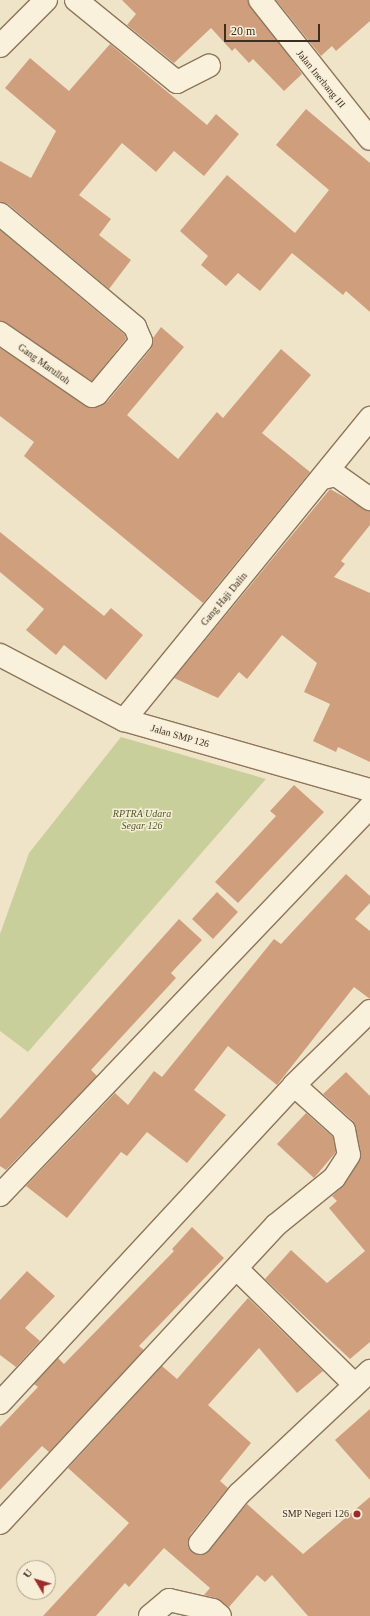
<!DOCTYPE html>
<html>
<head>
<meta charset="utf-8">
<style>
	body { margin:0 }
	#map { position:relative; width:370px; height:1616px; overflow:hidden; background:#f0e4c8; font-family:Georgia,serif }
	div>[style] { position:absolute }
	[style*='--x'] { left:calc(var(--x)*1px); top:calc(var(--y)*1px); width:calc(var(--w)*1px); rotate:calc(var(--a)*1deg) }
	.green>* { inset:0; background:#c9cf9b }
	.building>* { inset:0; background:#cf9f7d }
	.roads { filter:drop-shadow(1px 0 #8d765c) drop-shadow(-1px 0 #8d765c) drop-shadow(0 1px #8d765c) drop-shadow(0 -1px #8d765c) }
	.street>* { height:22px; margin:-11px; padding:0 11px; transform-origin:11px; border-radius:11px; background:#faf1dc }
	.dots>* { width:11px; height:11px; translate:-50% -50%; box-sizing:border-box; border:2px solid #f7eed8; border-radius:50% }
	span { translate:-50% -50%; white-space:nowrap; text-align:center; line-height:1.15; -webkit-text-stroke:3px #f7eed8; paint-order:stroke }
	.street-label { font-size:10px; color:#3d2e20 }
	.park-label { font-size:10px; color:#4d5a26; font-style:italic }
	.poi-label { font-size:10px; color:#3d2e20 }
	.right { translate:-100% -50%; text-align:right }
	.north { position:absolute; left:16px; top:1560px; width:40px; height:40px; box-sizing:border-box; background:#f7eed8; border:1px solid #ada18e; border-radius:50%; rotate:308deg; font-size:11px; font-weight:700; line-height:16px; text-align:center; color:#3d2e20 }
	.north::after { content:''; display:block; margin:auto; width:14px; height:18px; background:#9e2a2b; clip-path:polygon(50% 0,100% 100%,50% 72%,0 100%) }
	.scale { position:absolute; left:224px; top:24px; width:96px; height:18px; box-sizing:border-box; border:2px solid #3d2e20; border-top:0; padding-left:5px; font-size:12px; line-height:14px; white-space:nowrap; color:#3d2e20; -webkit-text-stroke:3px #f7eed8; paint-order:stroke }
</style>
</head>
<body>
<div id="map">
	<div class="green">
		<i style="clip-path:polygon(121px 737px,266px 779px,28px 1052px,0 1031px,0 934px,29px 853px)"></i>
	</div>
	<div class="building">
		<i style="clip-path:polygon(122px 0,248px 0,302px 74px,284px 91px,253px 59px,249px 63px,235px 48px,232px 51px,211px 28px,174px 63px,127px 25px,136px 14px)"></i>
		<i style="clip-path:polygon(276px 0,370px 0,370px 21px,336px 51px,332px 46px,321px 56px)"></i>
		<i style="clip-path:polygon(110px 44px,207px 125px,216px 114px,239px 134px,204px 176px,174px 151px,156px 172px,122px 143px,79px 195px,111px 219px,99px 235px,131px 260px,109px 289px,8px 204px,0 202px,0 161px,31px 178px,56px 131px,5px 88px,30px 58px,69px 91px)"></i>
		<i style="clip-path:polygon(306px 109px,370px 163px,370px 312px,346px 291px,343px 295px,292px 253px,260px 291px,238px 273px,226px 286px,201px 265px,208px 256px,180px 231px,227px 175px,295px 233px,329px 190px,276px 145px)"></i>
		<i style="clip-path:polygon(0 230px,125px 335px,126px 339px,92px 381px,0 321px)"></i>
		<i style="clip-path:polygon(161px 327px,184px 347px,127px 415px,178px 459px,217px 412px,223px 418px,281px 349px,311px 375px,262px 433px,310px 472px,203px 603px,24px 456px,34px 442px,0 416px,0 348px,91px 408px,107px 402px,151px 349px,153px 338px)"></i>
		<i style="clip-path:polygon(330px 489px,370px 511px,370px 525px,341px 561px,345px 564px,334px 577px,370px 593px,370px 762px,338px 747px,336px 752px,313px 741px,330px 704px,304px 692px,317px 663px,282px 635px,247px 679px,239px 672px,218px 698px,174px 678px)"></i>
		<i style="clip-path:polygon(0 532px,104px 616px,111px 608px,143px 635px,106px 680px,64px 645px,56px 655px,26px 630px,44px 609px,0 572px)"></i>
		<i style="clip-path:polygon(294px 785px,324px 812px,238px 903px,215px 882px,276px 816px,270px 811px)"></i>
		<i style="clip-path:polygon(346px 874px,370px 896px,370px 903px,355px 919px,370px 931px,370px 999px,354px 987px,277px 1085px,228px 1046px,194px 1090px,226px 1115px,187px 1163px,147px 1132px,127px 1156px,121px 1152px,67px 1218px,26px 1186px,115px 1093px,128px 1105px,154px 1071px,162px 1077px,274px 939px,281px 944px)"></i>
		<i style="clip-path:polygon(217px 892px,238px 912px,213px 939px,192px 919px)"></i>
		<i style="clip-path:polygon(179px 919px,202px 940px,171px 973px,176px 978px,91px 1070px,97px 1076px,6px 1170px,0 1166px,0 1119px)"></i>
		<i style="clip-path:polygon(346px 1072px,370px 1096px,370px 1342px,350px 1359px,265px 1279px,291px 1250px,327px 1283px,365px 1251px,329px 1208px,337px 1201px,332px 1196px,344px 1185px,361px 1153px,353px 1121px,323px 1094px)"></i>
		<i style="clip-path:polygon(306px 1113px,333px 1137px,336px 1152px,314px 1178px,277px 1144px)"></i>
		<i style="clip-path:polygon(192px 1227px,224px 1258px,139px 1346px,144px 1350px,49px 1452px,42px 1446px,0 1490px,0 1427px,38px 1387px,34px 1384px,58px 1358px,64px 1364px,174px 1251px,172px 1249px)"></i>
		<i style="clip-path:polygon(27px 1271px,55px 1296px,25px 1328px,40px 1341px,16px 1367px,0 1355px,0 1300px)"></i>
		<i style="clip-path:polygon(248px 1298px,323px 1371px,297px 1393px,259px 1348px,208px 1405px,251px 1443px,220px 1481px,228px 1488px,190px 1535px,188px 1547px,198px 1555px,205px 1554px,247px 1504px,303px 1554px,370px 1497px,370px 1616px,308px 1616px,272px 1575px,265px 1582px,257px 1575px,229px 1607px,216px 1598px,204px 1595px,210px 1588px,164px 1548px,129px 1587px,125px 1583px,96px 1616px,43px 1616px,129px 1523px,68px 1468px,162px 1366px,177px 1379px)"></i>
		<i style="clip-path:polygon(370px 1409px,370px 1480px,335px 1440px)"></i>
	</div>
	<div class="roads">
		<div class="street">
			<i style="--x:76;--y:0;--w:130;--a:39.1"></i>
			<i style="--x:177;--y:82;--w:36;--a:-27"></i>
			<i style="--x:260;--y:0;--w:177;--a:51.6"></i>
			<i style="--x:0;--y:46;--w:65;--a:-45"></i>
			<i style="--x:0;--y:214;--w:176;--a:39.9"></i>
			<i style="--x:135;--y:327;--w:15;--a:67"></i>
			<i style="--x:141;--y:341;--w:69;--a:129.7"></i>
			<i style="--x:97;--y:394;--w:5;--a:158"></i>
			<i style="--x:92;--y:396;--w:112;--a:-145.6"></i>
			<i style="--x:323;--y:478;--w:13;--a:-13"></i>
			<i style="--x:336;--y:475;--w:42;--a:35.2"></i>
			<i style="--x:0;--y:655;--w:140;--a:27.7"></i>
			<i style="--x:124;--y:720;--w:256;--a:15.9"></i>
			<i style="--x:124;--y:720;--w:390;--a:-50.8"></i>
			<i style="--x:294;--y:1085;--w:106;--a:-44.2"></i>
			<i style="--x:0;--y:1195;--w:536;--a:-46.36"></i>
			<i style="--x:238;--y:1270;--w:163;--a:44.5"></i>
			<i style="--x:0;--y:1403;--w:433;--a:-47.2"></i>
			<i style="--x:294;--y:1085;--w:67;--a:42"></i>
			<i style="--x:344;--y:1130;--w:25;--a:79"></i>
			<i style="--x:349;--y:1155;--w:27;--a:123"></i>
			<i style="--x:334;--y:1178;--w:75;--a:141"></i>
			<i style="--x:276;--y:1225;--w:406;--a:132.8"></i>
			<i style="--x:200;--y:1543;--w:63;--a:-51.5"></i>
			<i style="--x:239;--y:1494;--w:180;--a:-43.2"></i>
			<i style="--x:150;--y:1616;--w:25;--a:-40"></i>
			<i style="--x:169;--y:1600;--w:45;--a:12.8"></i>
			<i style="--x:213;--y:1610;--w:9;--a:41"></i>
		</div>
	</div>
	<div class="dots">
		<i style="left:357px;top:1514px;background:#9e2a2b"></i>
	</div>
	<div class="street-label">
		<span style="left:321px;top:79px;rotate:51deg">Jalan Inerbang III</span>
		<span style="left:44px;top:364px;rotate:36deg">Gang Marulloh</span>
		<span style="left:224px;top:599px;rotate:-50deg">Gang Haji Dalin</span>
		<span style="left:180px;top:736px;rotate:16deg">Jalan SMP 126</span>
	</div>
	<div class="park-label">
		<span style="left:142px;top:819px">RPTRA Udara<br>Segar 126</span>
	</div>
	<div class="poi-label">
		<span class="right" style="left:349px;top:1514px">SMP Negeri 126</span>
	</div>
	<div class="north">U</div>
	<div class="scale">20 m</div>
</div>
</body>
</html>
